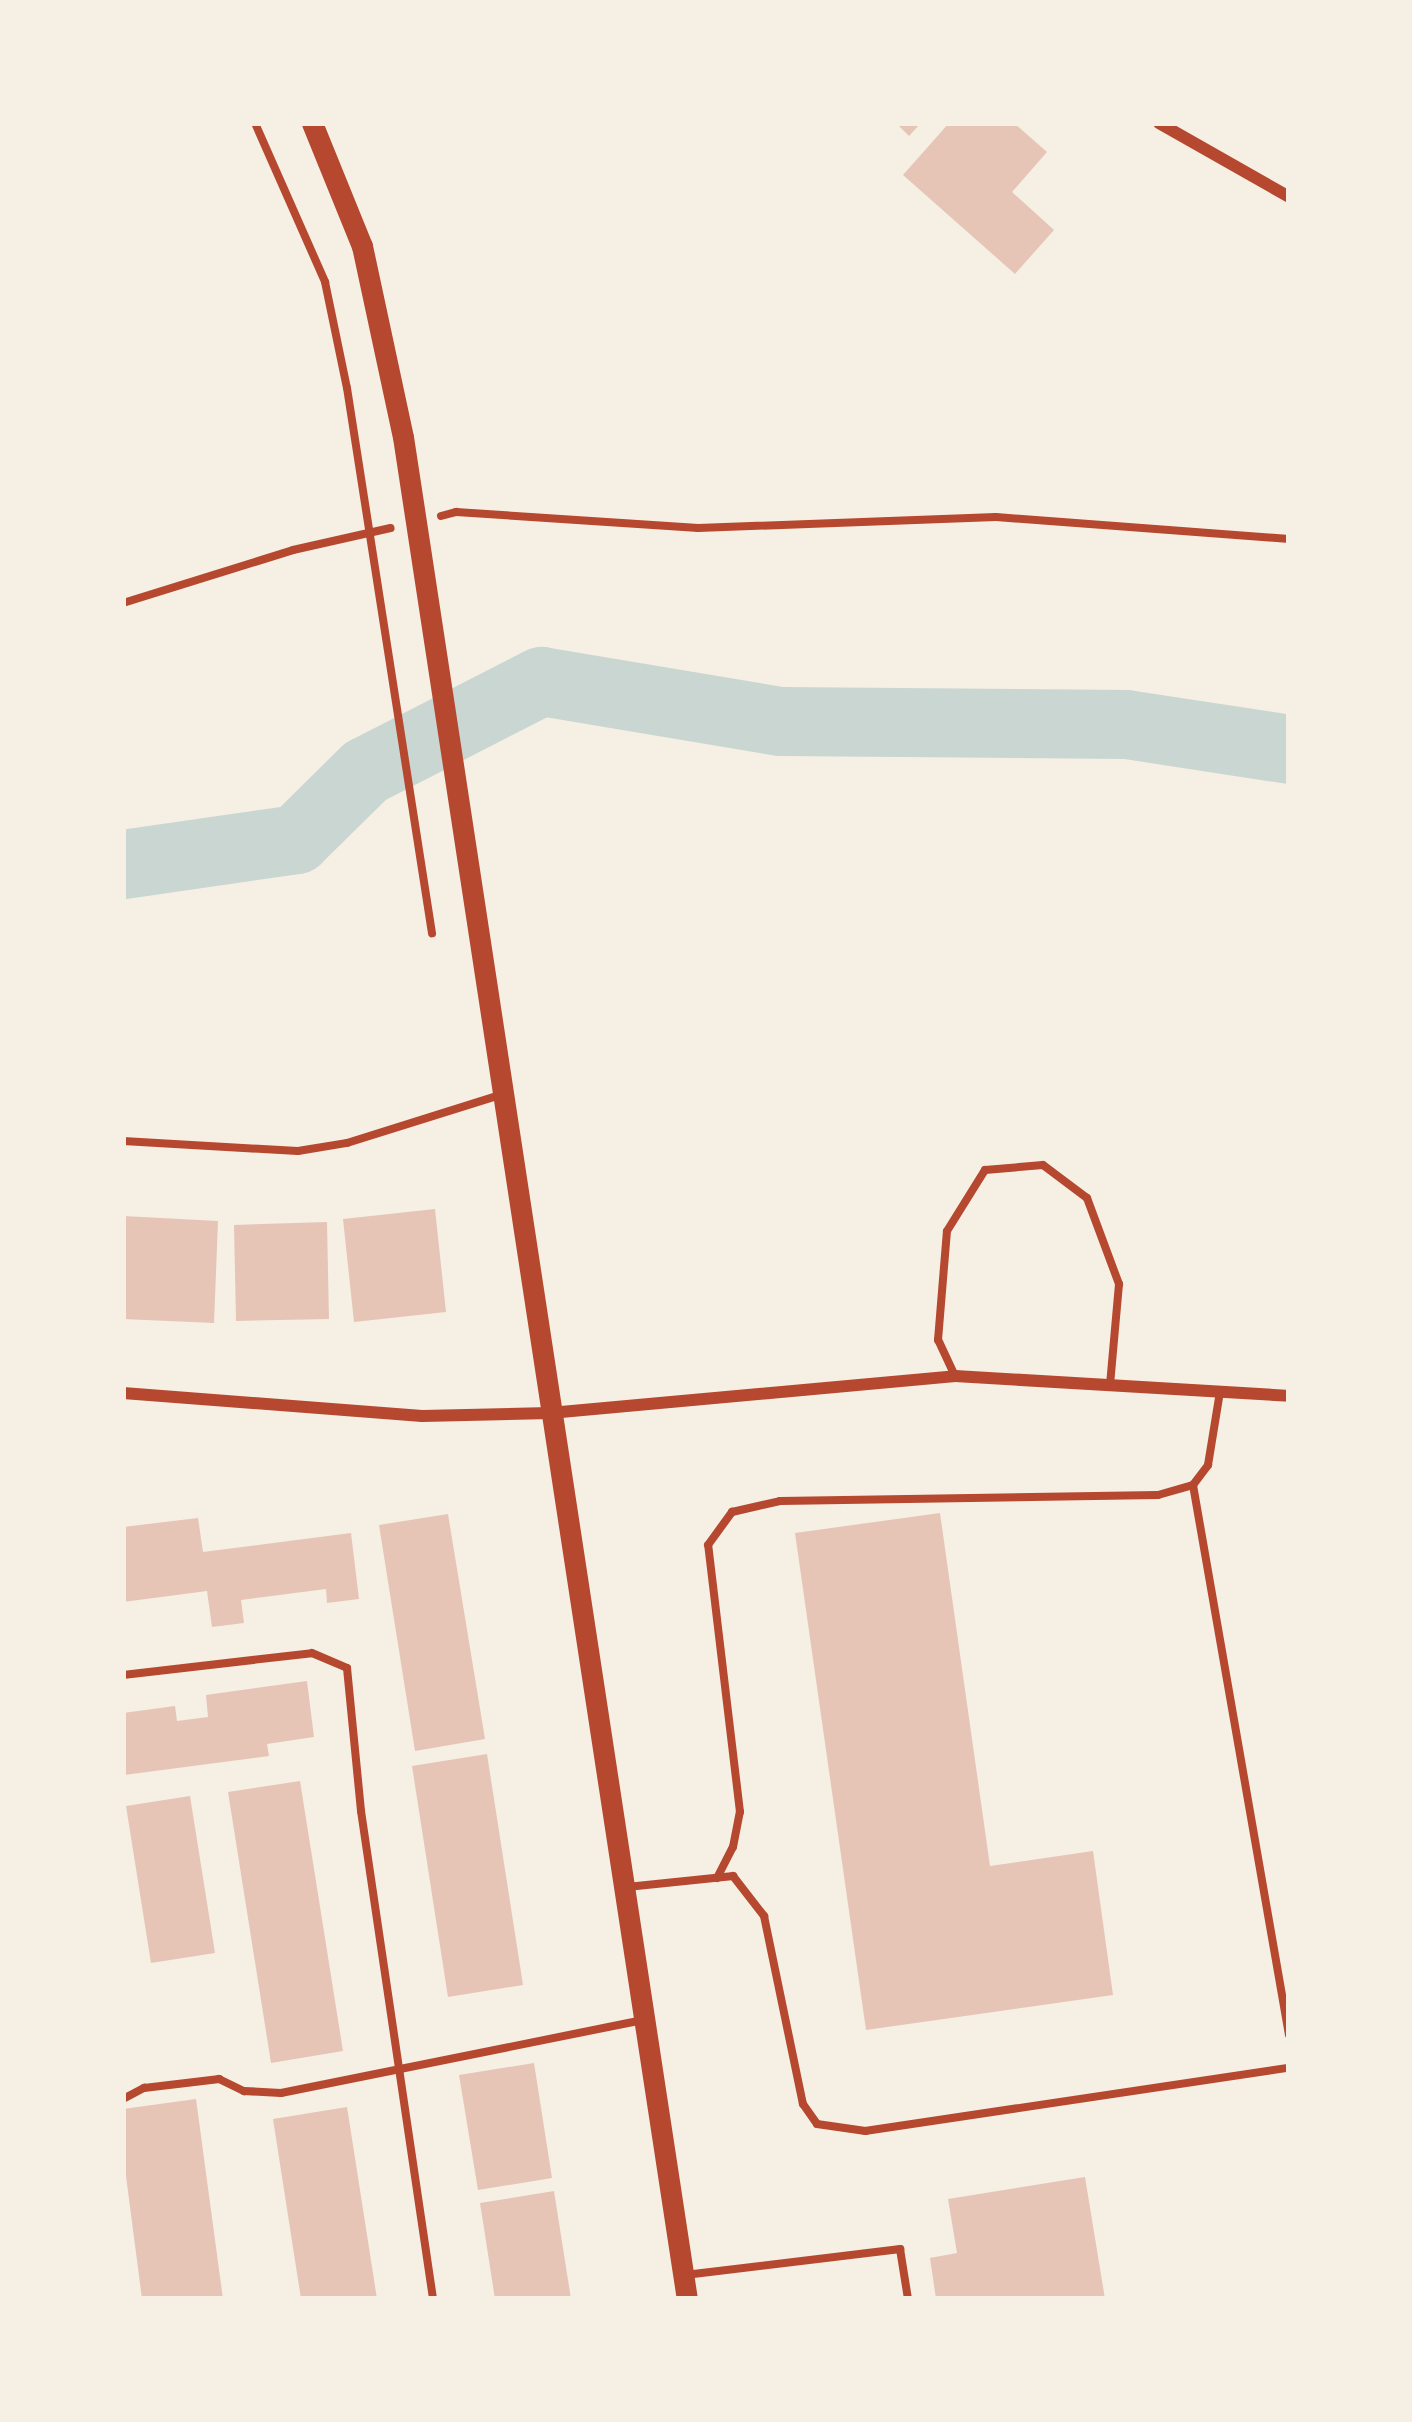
<!DOCTYPE html>
<html>
<head>
<meta charset="utf-8">
<style>
	body { margin:0 }
	#map { position:relative; width:1412px; height:2422px; overflow:hidden; background:#f6efe4; font-family:Rubik,sans-serif }
	div>[style] { position:absolute }
	[style*='--x'] { left:calc(var(--x)*1px); top:calc(var(--y)*1px); width:calc(var(--w)*1px); rotate:calc(var(--a)*1deg) }
	.river>* { height:69px; margin:-34.5px; padding:0 34.5px; transform-origin:34.5px; border-radius:34.5px; background:#c9d6d2 }
	.building>* { inset:0; background:#e6c5b7 }
	.path>* { height:8px; margin:-4px; padding:0 4px; transform-origin:4px; border-radius:4px; background:#b5482f }
	.service>* { height:8px; margin:-4px; padding:0 4px; transform-origin:4px; border-radius:4px; background:#b5482f }
	.minor>* { height:12px; margin:-6px; padding:0 6px; transform-origin:6px; border-radius:6px; background:#b5482f }
	.tertiary>* { height:21px; margin:-10.5px; padding:0 10.5px; transform-origin:10.5px; border-radius:10.5px; background:#b5482f }
	span { translate:-50% -50%; white-space:nowrap; text-align:center; line-height:1.15; -webkit-text-stroke:9px #f6efe4; paint-order:stroke }
	.frame { position:absolute; inset:0; border:126px solid #f6efe4; pointer-events:none }
</style>
</head>
<body>
<div id="map">
	<div class="river">
		<i style="--x:123;--y:864;--w:175;--a:-8.2"></i>
		<i style="--x:296;--y:839;--w:97;--a:-44.6"></i>
		<i style="--x:365;--y:771;--w:198;--a:-27.1"></i>
		<i style="--x:541;--y:681;--w:242;--a:9.5"></i>
		<i style="--x:780;--y:721;--w:346;--a:0.5"></i>
		<i style="--x:1126;--y:724;--w:165;--a:8.7"></i>
	</div>
	<div class="building">
		<i style="clip-path:polygon(896px 123px,921px 123px,909px 136px)"></i>
		<i style="clip-path:polygon(949px 123px,1014px 123px,1047px 152px,1012px 192px,1054px 230px,1015px 274px,903px 175px)"></i>
		<i style="clip-path:polygon(435px 1209px,446px 1312px,354px 1322px,343px 1219px)"></i>
		<i style="clip-path:polygon(123px 1216px,218px 1221px,214px 1323px,123px 1319px)"></i>
		<i style="clip-path:polygon(327px 1222px,329px 1319px,236px 1321px,234px 1225px)"></i>
		<i style="clip-path:polygon(940px 1513px,990px 1866px,1093px 1851px,1113px 1995px,866px 2030px,795px 1533px)"></i>
		<i style="clip-path:polygon(448px 1514px,485px 1739px,415px 1751px,379px 1525px)"></i>
		<i style="clip-path:polygon(198px 1518px,203px 1552px,351px 1533px,359px 1599px,327px 1603px,326px 1589px,241px 1600px,244px 1623px,212px 1627px,207px 1591px,123px 1602px,123px 1527px)"></i>
		<i style="clip-path:polygon(307px 1681px,314px 1737px,267px 1744px,269px 1756px,124px 1775px,123px 1713px,175px 1706px,177px 1721px,208px 1717px,206px 1695px)"></i>
		<i style="clip-path:polygon(487px 1754px,523px 1985px,448px 1997px,412px 1766px)"></i>
		<i style="clip-path:polygon(300px 1781px,343px 2051px,271px 2063px,228px 1792px)"></i>
		<i style="clip-path:polygon(190px 1796px,215px 1953px,151px 1963px,126px 1806px)"></i>
		<i style="clip-path:polygon(534px 2063px,552px 2178px,478px 2190px,459px 2075px)"></i>
		<i style="clip-path:polygon(196px 2099px,223px 2299px,142px 2299px,123px 2153px,123px 2109px)"></i>
		<i style="clip-path:polygon(347px 2107px,377px 2299px,301px 2299px,273px 2119px)"></i>
		<i style="clip-path:polygon(1085px 2177px,1105px 2299px,936px 2299px,930px 2258px,957px 2253px,948px 2199px)"></i>
		<i style="clip-path:polygon(554px 2191px,571px 2299px,495px 2299px,480px 2203px)"></i>
	</div>
	<div class="path">
		<i style="--x:255;--y:123;--w:174;--a:66.2"></i>
		<i style="--x:325;--y:282;--w:108;--a:78.3"></i>
		<i style="--x:347;--y:388;--w:552;--a:81.14"></i>
		<i style="--x:441;--y:516;--w:16;--a:-15"></i>
		<i style="--x:456;--y:512;--w:243;--a:3.8"></i>
		<i style="--x:698;--y:528;--w:298;--a:-2.1"></i>
		<i style="--x:996;--y:517;--w:294;--a:4.3"></i>
		<i style="--x:123;--y:603;--w:178;--a:-17.3"></i>
		<i style="--x:293;--y:550;--w:100;--a:-12.7"></i>
	</div>
	<div class="service">
		<i style="--x:123;--y:1141;--w:175;--a:3.3"></i>
		<i style="--x:298;--y:1151;--w:50;--a:-9.3"></i>
		<i style="--x:347;--y:1143;--w:160;--a:-17.4"></i>
		<i style="--x:955;--y:1376;--w:40;--a:-115"></i>
		<i style="--x:938;--y:1340;--w:109;--a:-85.3"></i>
		<i style="--x:947;--y:1231;--w:72;--a:-58.1"></i>
		<i style="--x:985;--y:1170;--w:58;--a:-4.9"></i>
		<i style="--x:1043;--y:1165;--w:55;--a:36.9"></i>
		<i style="--x:1087;--y:1198;--w:92;--a:69.6"></i>
		<i style="--x:1119;--y:1284;--w:100;--a:95.1"></i>
		<i style="--x:1193;--y:1485;--w:558;--a:80.1"></i>
		<i style="--x:123;--y:1675;--w:190;--a:-6.6"></i>
		<i style="--x:312;--y:1653;--w:38;--a:23"></i>
		<i style="--x:347;--y:1668;--w:144;--a:84.4"></i>
		<i style="--x:361;--y:1811;--w:493;--a:81.6"></i>
		<i style="--x:717;--y:1878;--w:35;--a:-63"></i>
		<i style="--x:733;--y:1847;--w:36;--a:-79"></i>
		<i style="--x:740;--y:1812;--w:269;--a:-96.8"></i>
		<i style="--x:708;--y:1545;--w:41;--a:-54"></i>
		<i style="--x:732;--y:1512;--w:49;--a:-12.9"></i>
		<i style="--x:780;--y:1501;--w:378;--a:-0.9"></i>
		<i style="--x:1158;--y:1495;--w:36;--a:-16"></i>
		<i style="--x:1193;--y:1485;--w:25;--a:-53"></i>
		<i style="--x:1208;--y:1465;--w:74;--a:-80.7"></i>
		<i style="--x:627;--y:1887;--w:107;--a:-5.9"></i>
		<i style="--x:733;--y:1876;--w:51;--a:52.2"></i>
		<i style="--x:764;--y:1916;--w:192;--a:78.3"></i>
		<i style="--x:803;--y:2104;--w:24;--a:55"></i>
		<i style="--x:817;--y:2124;--w:49;--a:8.3"></i>
		<i style="--x:865;--y:2131;--w:429;--a:-8.5"></i>
		<i style="--x:123;--y:2099;--w:24;--a:-28"></i>
		<i style="--x:144;--y:2088;--w:76;--a:-6.8"></i>
		<i style="--x:219;--y:2079;--w:28;--a:26"></i>
		<i style="--x:244;--y:2091;--w:37;--a:3"></i>
		<i style="--x:281;--y:2093;--w:368;--a:-11.4"></i>
		<i style="--x:685;--y:2275;--w:217;--a:-6.9"></i>
		<i style="--x:900;--y:2249;--w:51;--a:80.9"></i>
	</div>
	<div class="minor">
		<i style="--x:1159;--y:123;--w:150;--a:29.6"></i>
		<i style="--x:123;--y:1393;--w:300;--a:4.4"></i>
		<i style="--x:422;--y:1416;--w:128;--a:-1.3"></i>
		<i style="--x:550;--y:1413;--w:407;--a:-5.2"></i>
		<i style="--x:955;--y:1376;--w:335;--a:3.4"></i>
	</div>
	<div class="tertiary">
		<i style="--x:312;--y:123;--w:133;--a:67.9"></i>
		<i style="--x:362;--y:246;--w:195;--a:77.9"></i>
		<i style="--x:403;--y:437;--w:1884;--a:81.33"></i>
	</div>
	<div class="frame"></div>
</div>
</body>
</html>
